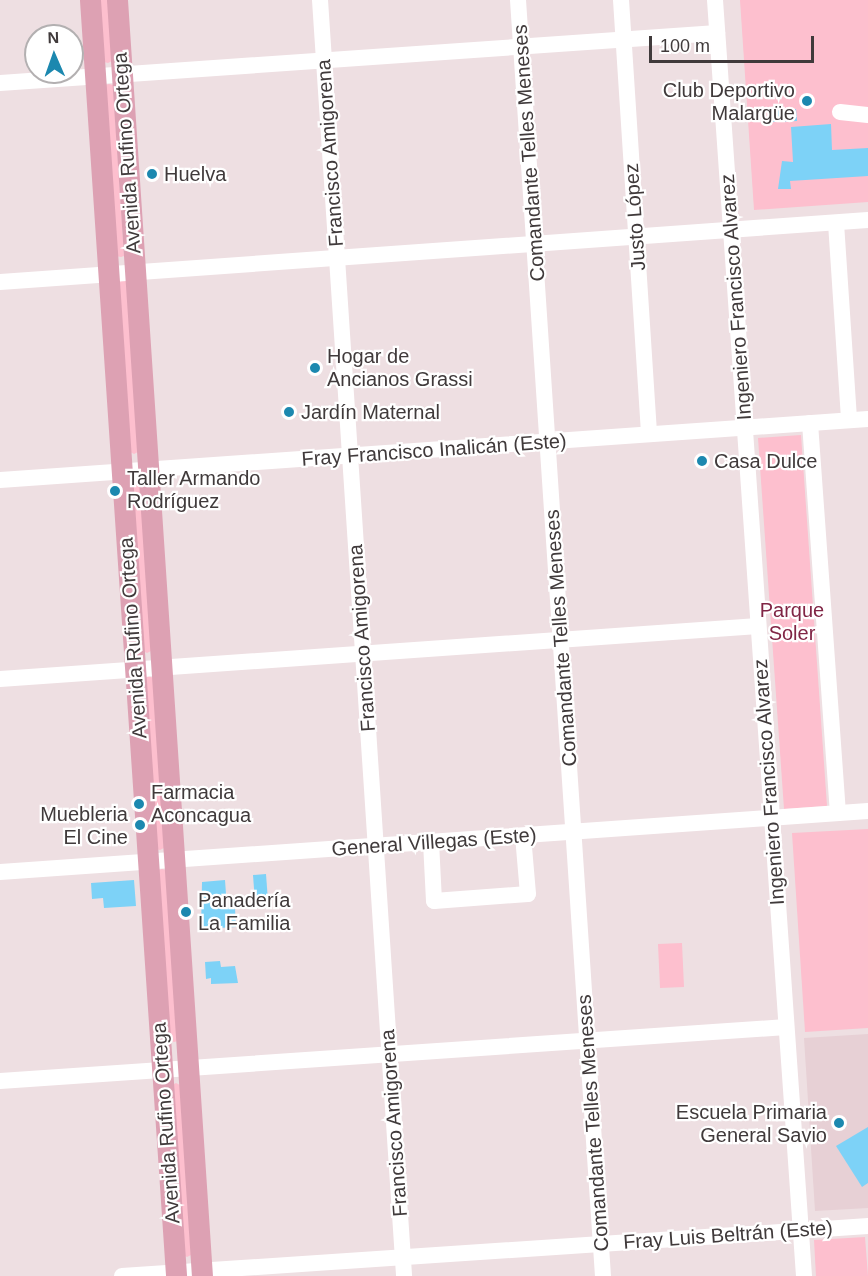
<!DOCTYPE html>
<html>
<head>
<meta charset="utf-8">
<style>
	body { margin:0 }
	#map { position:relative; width:868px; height:1276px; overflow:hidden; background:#eedfe2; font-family:Arial,sans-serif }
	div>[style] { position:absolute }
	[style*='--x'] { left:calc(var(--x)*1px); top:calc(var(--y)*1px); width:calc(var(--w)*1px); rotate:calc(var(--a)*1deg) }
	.built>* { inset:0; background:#e7d0d5 }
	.green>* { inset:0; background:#fdbfce }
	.building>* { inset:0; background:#7dd2f7 }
	.minor>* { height:16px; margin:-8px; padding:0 8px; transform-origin:8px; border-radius:8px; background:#fff }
	.major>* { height:21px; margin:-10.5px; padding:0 10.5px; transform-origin:10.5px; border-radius:10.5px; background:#dda1b3 }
	.dots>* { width:16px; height:16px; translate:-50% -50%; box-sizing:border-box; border:3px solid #fff; border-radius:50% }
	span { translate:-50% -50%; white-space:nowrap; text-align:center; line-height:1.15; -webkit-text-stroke:4.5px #fff; paint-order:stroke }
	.poi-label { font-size:20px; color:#403a3b }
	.right { translate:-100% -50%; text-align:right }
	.left { translate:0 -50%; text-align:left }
	.street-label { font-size:20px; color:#403a3b }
	.park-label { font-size:20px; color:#802545 }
	.north { position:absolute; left:24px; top:24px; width:60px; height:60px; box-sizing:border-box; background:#fff; border:2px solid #b3b0b1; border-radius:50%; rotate:358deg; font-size:16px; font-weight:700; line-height:24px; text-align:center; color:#403a3b }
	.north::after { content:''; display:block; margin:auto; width:21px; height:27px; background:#1c88af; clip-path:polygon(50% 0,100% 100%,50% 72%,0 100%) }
	.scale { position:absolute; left:649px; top:36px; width:165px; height:27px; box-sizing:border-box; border:3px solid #403a3b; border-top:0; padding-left:8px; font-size:18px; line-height:21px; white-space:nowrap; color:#403a3b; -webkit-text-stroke:4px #fff; paint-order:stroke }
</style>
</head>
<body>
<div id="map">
	<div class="built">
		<i style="clip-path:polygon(868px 1034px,868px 1208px,815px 1211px,804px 1038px)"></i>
	</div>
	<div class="green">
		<i style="clip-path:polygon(98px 0,109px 0,112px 61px,108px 63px,104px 62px)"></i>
		<i style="clip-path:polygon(740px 0,868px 0,868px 202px,754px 210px)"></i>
		<i style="clip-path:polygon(109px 84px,113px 85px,124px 256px,121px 257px,116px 256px,105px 85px)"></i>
		<i style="clip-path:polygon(123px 280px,127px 281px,138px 452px,134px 454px,130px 452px,119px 282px)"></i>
		<i style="clip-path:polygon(801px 435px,827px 806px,784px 809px,758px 438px)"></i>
		<i style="clip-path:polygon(136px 479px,140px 481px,151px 651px,147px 653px,143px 651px,132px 481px)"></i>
		<i style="clip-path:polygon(149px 676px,153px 678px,164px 848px,160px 850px,156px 849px,145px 678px)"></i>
		<i style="clip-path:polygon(868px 829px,868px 1028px,805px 1032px,792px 833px)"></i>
		<i style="clip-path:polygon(162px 869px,166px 870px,178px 1041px,174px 1042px,170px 1041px,159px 870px)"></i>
		<i style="clip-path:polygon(682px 943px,684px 987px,660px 988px,658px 944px)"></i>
		<i style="clip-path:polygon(176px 1083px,180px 1085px,191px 1255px,187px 1257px,183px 1255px,172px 1085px)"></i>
		<i style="clip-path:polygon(865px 1237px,868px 1276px,816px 1276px,814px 1240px)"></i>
	</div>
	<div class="building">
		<i style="clip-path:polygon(796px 109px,797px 121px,772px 122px,772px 111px)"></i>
		<i style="clip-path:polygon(831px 124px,832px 150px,868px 148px,868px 176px,790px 181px,791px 189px,778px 189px,782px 161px,793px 162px,791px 127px)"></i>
		<i style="clip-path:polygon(266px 874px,268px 901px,255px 902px,253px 875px)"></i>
		<i style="clip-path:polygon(134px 880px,136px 906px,104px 908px,103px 898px,92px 899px,91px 883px)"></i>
		<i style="clip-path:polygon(225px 880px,227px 908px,235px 908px,236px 927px,201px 929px,202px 882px)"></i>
		<i style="clip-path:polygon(220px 961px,221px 967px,235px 966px,238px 983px,211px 984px,211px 978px,206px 979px,205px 962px)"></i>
		<i style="clip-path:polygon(868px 1127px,868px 1183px,862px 1187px,836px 1146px)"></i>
	</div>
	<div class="minor">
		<i style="--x:320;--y:0;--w:1279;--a:86.23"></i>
		<i style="--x:518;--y:0;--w:1279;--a:86.19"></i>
		<i style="--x:621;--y:0;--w:435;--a:86.3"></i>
		<i style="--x:715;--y:0;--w:1279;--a:86.01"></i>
		<i style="--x:0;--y:83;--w:719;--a:-3.99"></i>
		<i style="--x:840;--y:112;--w:28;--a:6"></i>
		<i style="--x:836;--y:223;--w:197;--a:86.2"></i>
		<i style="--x:0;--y:282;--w:870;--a:-4.09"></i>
		<i style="--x:810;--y:423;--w:391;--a:85.9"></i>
		<i style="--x:0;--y:480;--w:870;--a:-4.02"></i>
		<i style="--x:0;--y:679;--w:760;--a:-4"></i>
		<i style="--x:431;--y:842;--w:59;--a:87.1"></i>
		<i style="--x:434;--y:901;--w:94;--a:-4.3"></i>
		<i style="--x:528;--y:894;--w:58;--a:-94.9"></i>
		<i style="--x:0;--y:872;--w:870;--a:-4.02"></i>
		<i style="--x:0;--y:1081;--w:788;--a:-3.93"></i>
		<i style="--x:122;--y:1276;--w:748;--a:-3.83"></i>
	</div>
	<div class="major">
		<i style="--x:90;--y:0;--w:1279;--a:86.14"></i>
		<i style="--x:117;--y:0;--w:1279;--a:86.19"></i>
	</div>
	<div class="dots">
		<i style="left:807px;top:101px;background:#1c88af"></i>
		<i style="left:152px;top:174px;background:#1c88af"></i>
		<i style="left:315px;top:368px;background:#1c88af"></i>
		<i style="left:289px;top:412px;background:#1c88af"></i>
		<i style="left:702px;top:461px;background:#1c88af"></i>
		<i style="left:115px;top:491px;background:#1c88af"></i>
		<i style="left:139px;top:804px;background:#1c88af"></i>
		<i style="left:140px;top:825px;background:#1c88af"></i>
		<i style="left:186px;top:912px;background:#1c88af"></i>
		<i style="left:839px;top:1123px;background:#1c88af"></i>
	</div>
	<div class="poi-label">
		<span class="right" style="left:795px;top:102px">Club Deportivo<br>Malargüe</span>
		<span class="left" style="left:164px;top:174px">Huelva</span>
		<span class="left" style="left:327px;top:368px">Hogar de<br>Ancianos Grassi</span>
		<span class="left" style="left:301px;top:412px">Jardín Maternal</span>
		<span class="left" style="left:714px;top:461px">Casa Dulce</span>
		<span class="left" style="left:127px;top:490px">Taller Armando<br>Rodríguez</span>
		<span class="left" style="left:151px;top:804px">Farmacia<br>Aconcagua</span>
		<span class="right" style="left:128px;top:826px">Muebleria<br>El Cine</span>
		<span class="left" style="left:198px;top:912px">Panadería<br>La Familia</span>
		<span class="right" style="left:827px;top:1124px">Escuela Primaria<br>General Savio</span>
	</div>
	<div class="street-label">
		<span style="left:127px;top:153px;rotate:-94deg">Avenida Rufino Ortega</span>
		<span style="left:330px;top:153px;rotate:-94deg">Francisco Amigorena</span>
		<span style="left:529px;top:153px;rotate:-94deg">Comandante Telles Meneses</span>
		<span style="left:635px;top:217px;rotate:-94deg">Justo López</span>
		<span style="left:736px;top:297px;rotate:-94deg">Ingeniero Francisco Alvarez</span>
		<span style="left:434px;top:450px;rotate:-4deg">Fray Francisco Inalicán (Este)</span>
		<span style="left:133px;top:638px;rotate:-94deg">Avenida Rufino Ortega</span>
		<span style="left:362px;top:638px;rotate:-94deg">Francisco Amigorena</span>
		<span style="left:561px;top:638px;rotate:-94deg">Comandante Telles Meneses</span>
		<span style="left:769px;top:782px;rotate:-94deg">Ingeniero Francisco Alvarez</span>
		<span style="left:434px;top:842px;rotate:-4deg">General Villegas (Este)</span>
		<span style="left:166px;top:1123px;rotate:-94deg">Avenida Rufino Ortega</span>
		<span style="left:394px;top:1123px;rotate:-94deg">Francisco Amigorena</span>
		<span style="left:593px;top:1123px;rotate:-94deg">Comandante Telles Meneses</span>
		<span style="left:728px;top:1235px;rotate:-4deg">Fray Luis Beltrán (Este)</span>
	</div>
	<div class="park-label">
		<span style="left:792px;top:622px">Parque<br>Soler</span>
	</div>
	<div class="north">N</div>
	<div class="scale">100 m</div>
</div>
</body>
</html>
